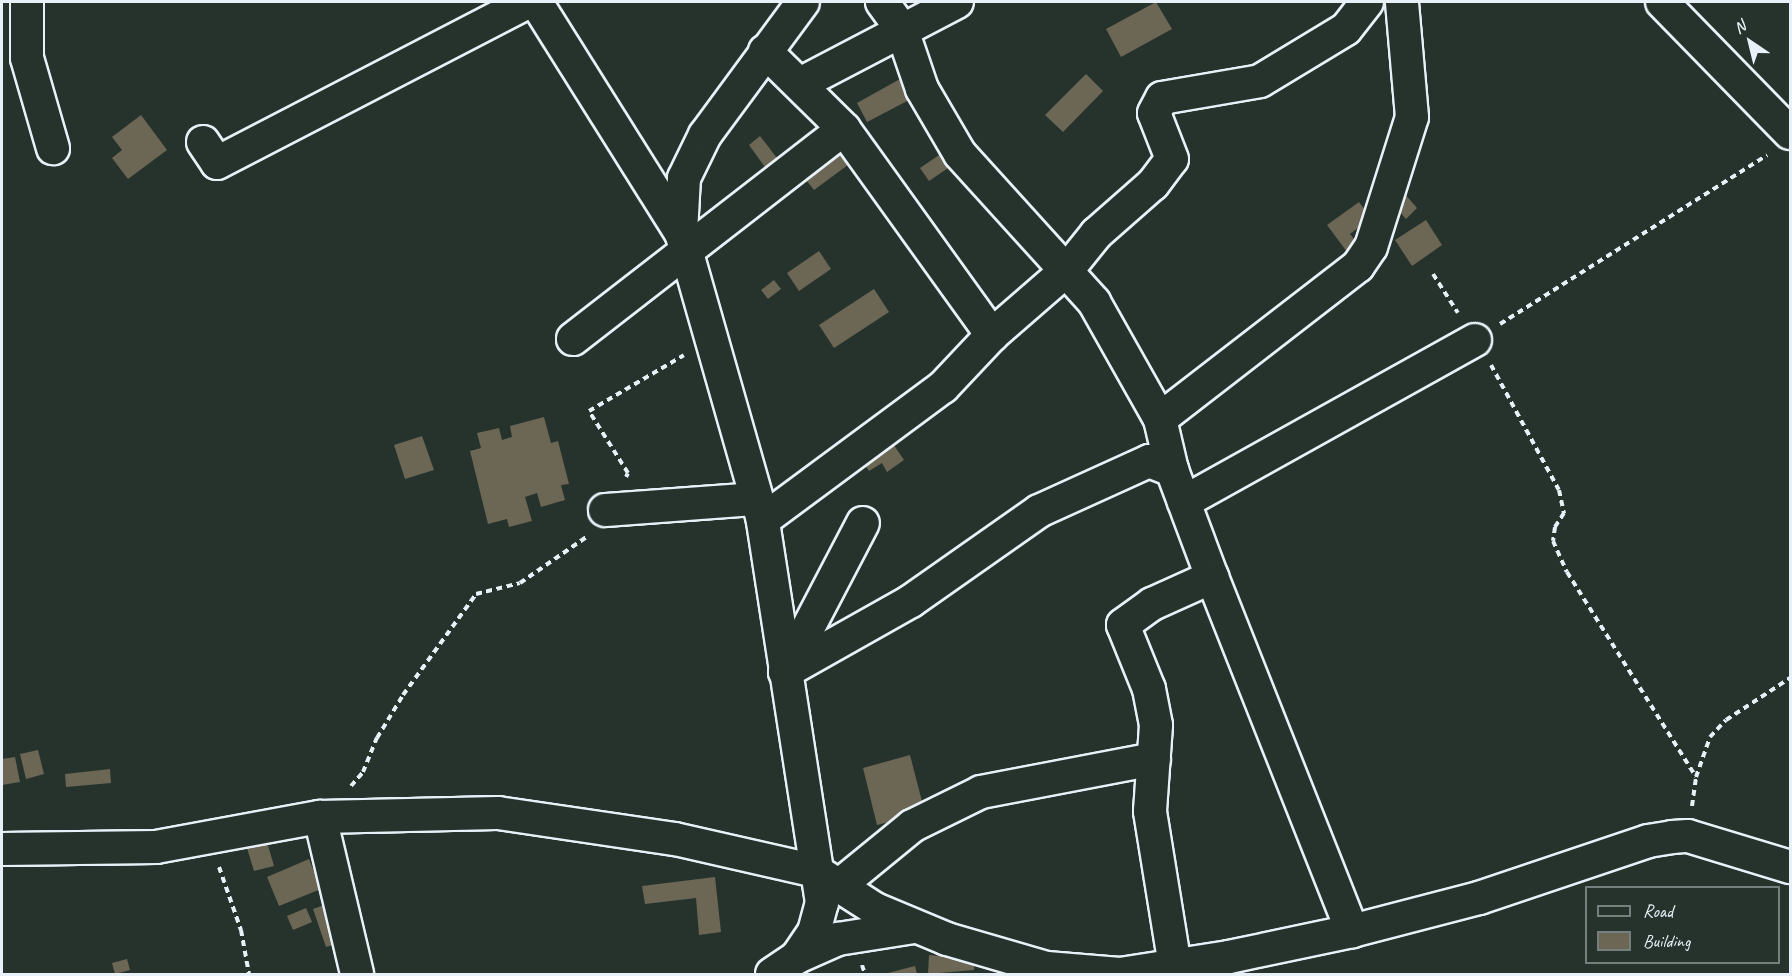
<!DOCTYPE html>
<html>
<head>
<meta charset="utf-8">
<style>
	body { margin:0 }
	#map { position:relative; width:1792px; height:976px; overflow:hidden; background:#26332d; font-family:Caveat,sans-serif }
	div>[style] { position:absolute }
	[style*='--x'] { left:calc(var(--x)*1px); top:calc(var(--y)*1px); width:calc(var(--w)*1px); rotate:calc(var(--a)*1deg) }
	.building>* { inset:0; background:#6c6655 }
	.path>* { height:4px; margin-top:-2px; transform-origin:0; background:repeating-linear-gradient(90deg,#e8f1f8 0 6px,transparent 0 10.5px) }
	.roads { filter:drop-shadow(2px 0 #e8f1f8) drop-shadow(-2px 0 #e8f1f8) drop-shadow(0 2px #e8f1f8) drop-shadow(0 -2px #e8f1f8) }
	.minor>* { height:32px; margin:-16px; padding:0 16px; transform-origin:16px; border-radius:16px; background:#26332d }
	span { translate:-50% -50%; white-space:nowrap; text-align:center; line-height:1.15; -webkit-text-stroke:5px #26332d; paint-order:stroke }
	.frame { position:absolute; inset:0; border:3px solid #e8f1f8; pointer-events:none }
	.legend { position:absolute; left:1585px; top:886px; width:195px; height:78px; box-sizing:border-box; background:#26332d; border:2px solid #747f7e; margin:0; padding:8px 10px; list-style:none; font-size:18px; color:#e8f1f8 }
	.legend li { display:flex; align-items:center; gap:12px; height:30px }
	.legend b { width:30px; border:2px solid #747f7e }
	.north { position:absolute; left:1720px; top:12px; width:60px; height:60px; -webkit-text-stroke:4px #26332d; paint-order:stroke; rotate:325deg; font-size:16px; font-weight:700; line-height:24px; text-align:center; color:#e8f1f8 }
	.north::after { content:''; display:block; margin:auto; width:21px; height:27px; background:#e8f1f8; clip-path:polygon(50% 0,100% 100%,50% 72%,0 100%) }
</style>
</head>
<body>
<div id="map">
	<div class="building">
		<i style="clip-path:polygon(1156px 2px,1172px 29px,1121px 57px,1106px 29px)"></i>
		<i style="clip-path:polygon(1086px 74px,1103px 91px,1063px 132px,1045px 115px)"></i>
		<i style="clip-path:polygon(900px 79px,911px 99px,867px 122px,857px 103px)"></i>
		<i style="clip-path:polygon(141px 115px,167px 150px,128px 179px,112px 158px,122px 150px,112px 137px)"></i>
		<i style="clip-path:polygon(760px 136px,777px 158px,765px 167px,749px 145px)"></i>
		<i style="clip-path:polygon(841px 148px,852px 162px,814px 190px,803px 176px)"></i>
		<i style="clip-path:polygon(942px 153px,951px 166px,929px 181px,920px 168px)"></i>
		<i style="clip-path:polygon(1403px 192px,1417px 208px,1406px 219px,1392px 203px)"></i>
		<i style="clip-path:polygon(1359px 202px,1371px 218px,1350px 234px,1360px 247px,1353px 260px,1327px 225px)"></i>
		<i style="clip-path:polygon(1426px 220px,1442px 245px,1412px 266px,1395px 240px)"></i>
		<i style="clip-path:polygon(819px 251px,831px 269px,799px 291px,787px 273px)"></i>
		<i style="clip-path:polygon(774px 280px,781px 289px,768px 299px,761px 290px)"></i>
		<i style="clip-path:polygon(874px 289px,889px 312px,834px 348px,819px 325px)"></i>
		<i style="clip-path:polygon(544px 417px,551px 443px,558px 441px,569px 484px,561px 485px,565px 500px,541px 507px,537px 493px,525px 497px,532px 521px,509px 527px,507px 519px,488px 524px,470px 451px,481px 448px,477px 433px,499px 428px,502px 440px,512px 437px,510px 426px)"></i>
		<i style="clip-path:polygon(422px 436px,434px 470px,405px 479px,394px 445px)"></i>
		<i style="clip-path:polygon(889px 438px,904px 460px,887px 472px,882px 463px,869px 471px,860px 458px)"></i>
		<i style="clip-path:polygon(38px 750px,44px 774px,26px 779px,20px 754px)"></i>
		<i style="clip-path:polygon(910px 755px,925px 813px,877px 825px,863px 768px)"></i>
		<i style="clip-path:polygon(15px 757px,20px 782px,2px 785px,2px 759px)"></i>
		<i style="clip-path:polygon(110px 769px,111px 783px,66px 787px,65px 774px)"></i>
		<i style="clip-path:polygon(267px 842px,274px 866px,254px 871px,247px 848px)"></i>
		<i style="clip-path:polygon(309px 859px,321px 889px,279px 906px,267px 877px)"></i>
		<i style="clip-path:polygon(715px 877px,721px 932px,699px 935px,696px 898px,645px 904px,642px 886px)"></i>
		<i style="clip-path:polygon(327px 904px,340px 943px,326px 947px,313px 909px)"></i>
		<i style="clip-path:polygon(306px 908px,312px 922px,293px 930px,287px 916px)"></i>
		<i style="clip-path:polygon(929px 955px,975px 959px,974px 970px,928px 974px)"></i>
		<i style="clip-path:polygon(127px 959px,130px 970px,115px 974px,112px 963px)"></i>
		<i style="clip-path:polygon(915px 966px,917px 974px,884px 974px)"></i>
	</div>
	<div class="path">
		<i style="--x:1433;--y:274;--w:46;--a:57.3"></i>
		<i style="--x:1500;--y:324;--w:316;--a:-32.3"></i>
		<i style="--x:1491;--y:365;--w:142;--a:61.5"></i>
		<i style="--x:1559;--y:490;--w:24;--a:78"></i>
		<i style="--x:1564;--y:513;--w:17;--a:123"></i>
		<i style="--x:1555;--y:527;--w:14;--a:98"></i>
		<i style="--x:1553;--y:541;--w:34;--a:66"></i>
		<i style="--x:1567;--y:572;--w:242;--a:57.8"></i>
		<i style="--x:626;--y:477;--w:4;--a:-63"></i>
		<i style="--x:628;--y:473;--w:73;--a:-122.2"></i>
		<i style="--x:589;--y:411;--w:110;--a:-30.5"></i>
		<i style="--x:351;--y:786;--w:18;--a:-49"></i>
		<i style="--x:363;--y:772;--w:37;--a:-68"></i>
		<i style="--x:377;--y:738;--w:50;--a:-58.8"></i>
		<i style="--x:403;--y:695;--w:125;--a:-54.1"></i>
		<i style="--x:476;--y:594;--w:45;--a:-14"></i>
		<i style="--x:520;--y:583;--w:83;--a:-34.7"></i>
		<i style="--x:1692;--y:806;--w:29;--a:-82"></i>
		<i style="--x:1696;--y:777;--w:42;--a:-70.7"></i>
		<i style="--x:1710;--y:737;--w:23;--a:-47"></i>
		<i style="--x:1726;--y:720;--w:77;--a:-33.3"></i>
		<i style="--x:219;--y:867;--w:67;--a:70.8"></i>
		<i style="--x:241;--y:930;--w:45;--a:79.7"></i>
		<i style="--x:862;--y:965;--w:9;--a:72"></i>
	</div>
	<div class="roads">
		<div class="minor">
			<i style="--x:27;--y:2;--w:56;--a:90"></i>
			<i style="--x:27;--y:58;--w:94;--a:73.9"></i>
			<i style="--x:536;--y:2;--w:273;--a:57.9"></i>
			<i style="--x:882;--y:2;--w:34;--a:54"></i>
			<i style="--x:902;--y:30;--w:62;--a:71.3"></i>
			<i style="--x:922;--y:89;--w:75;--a:59.7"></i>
			<i style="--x:960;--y:154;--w:200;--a:47.8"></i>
			<i style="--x:1094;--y:302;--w:134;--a:60.6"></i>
			<i style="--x:1160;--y:419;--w:52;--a:76.8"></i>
			<i style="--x:1172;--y:470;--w:114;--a:69.5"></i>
			<i style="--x:1212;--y:577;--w:381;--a:68.4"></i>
			<i style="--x:1662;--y:2;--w:183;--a:45.7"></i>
			<i style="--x:765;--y:51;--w:111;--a:44.6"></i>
			<i style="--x:844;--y:129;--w:254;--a:54.3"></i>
			<i style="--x:800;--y:84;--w:177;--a:-27.6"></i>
			<i style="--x:203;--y:142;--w:25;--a:56"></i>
			<i style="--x:217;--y:163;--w:350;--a:-27.4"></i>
			<i style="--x:573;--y:339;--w:343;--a:-37.8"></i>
			<i style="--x:1160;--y:419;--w:250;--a:-37.7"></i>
			<i style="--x:1358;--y:266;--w:23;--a:-56"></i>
			<i style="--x:1371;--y:247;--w:136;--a:-72.5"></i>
			<i style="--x:1412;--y:117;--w:115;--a:-95"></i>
			<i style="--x:1184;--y:502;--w:333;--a:-29.1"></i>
			<i style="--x:605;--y:510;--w:150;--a:-4.2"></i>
			<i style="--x:763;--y:520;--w:224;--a:-36.5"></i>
			<i style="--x:943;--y:387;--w:71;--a:-46.7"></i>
			<i style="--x:992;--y:335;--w:101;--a:-41"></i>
			<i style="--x:1068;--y:269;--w:45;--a:-51.3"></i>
			<i style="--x:1096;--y:234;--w:76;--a:-41.3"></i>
			<i style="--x:1153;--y:184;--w:31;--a:-53"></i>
			<i style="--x:1172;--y:159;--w:49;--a:-111.4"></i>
			<i style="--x:1154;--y:113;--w:17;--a:-62"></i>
			<i style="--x:1162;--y:98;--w:99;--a:-9.8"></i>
			<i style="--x:1260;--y:81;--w:100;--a:-31.2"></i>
			<i style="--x:1346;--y:29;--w:34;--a:-52"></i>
			<i style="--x:785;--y:672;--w:145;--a:-29.4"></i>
			<i style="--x:911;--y:601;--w:156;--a:-35.1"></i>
			<i style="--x:1039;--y:511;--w:121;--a:-24.4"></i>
			<i style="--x:1149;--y:461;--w:25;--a:21"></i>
			<i style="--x:785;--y:672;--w:168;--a:-62.4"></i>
			<i style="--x:320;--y:817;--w:161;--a:76.7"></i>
			<i style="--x:2;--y:849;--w:154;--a:-0.7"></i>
			<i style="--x:156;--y:847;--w:167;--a:-10.4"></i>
			<i style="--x:320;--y:817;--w:178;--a:-1.3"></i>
			<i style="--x:498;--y:813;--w:179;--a:8.4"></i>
			<i style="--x:675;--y:839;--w:145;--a:12.8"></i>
			<i style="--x:816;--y:871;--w:70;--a:32.8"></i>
			<i style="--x:875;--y:909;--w:78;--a:22.6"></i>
			<i style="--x:947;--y:939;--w:104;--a:16.2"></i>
			<i style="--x:1047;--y:968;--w:73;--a:4.7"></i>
			<i style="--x:1120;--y:974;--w:110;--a:-8.9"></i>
			<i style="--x:1229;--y:957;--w:126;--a:-11.9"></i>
			<i style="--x:1352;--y:931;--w:131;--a:-14.6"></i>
			<i style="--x:1479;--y:898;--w:178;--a:-18.6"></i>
			<i style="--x:1648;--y:841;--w:24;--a:-9"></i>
			<i style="--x:1672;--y:837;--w:16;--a:-4"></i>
			<i style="--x:1688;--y:836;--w:107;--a:16.9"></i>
			<i style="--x:840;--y:885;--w:93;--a:-39.3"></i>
			<i style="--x:912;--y:826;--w:77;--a:-26.2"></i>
			<i style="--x:981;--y:792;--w:176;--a:-10.8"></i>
			<i style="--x:797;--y:957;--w:45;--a:-23.7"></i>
			<i style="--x:838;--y:939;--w:77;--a:-9"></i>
			<i style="--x:772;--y:974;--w:30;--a:-34"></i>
			<i style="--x:797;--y:957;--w:30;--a:-56"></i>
			<i style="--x:814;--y:932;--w:30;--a:-75"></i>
			<i style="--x:822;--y:903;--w:388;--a:-98.8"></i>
			<i style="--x:763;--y:520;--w:298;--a:-105.9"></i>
			<i style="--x:681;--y:233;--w:55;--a:-86.9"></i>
			<i style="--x:684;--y:178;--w:48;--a:-64"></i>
			<i style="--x:705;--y:135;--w:165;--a:-53.6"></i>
			<i style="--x:1171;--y:974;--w:9;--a:-63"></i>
			<i style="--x:1175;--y:966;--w:157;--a:-99.2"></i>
			<i style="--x:1150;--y:811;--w:86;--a:-86"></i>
			<i style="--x:1156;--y:725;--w:37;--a:-101"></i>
			<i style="--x:1149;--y:689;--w:69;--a:-112.1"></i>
			<i style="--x:1123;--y:625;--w:36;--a:-36"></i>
			<i style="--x:1152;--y:604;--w:66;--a:-24.2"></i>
		</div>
	</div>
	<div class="frame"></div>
	<ul class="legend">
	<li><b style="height:8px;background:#26332d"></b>Road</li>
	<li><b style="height:16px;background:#6c6655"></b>Building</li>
	</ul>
	<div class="north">N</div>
</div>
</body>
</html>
